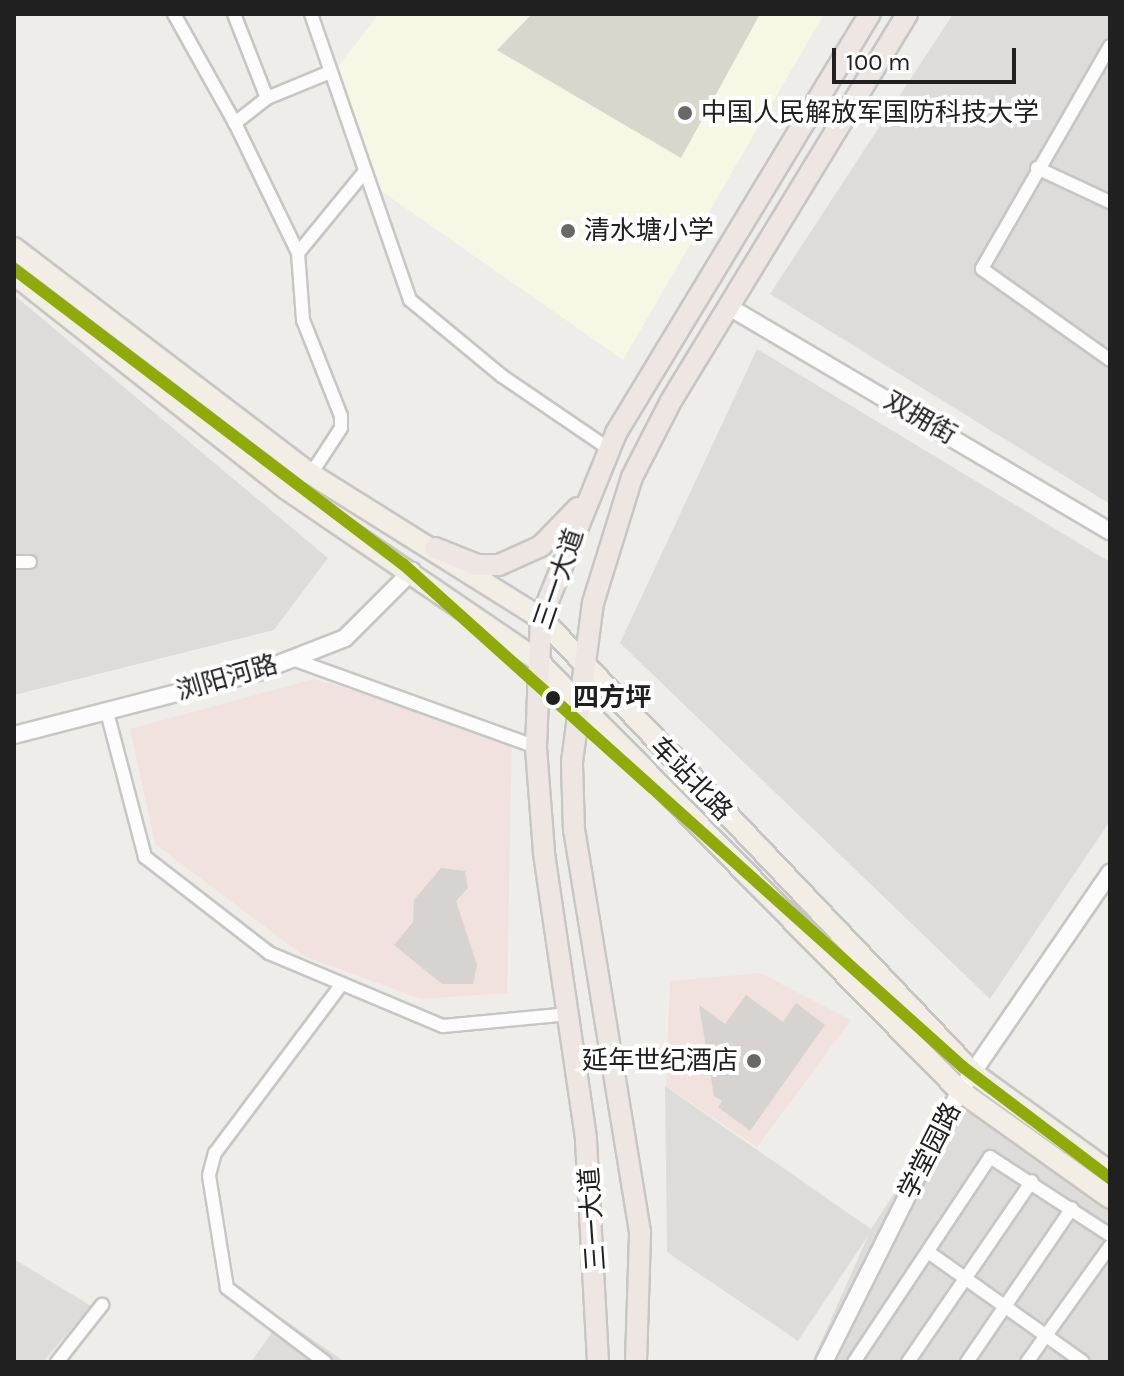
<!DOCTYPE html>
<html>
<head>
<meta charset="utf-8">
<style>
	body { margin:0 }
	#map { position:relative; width:1124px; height:1376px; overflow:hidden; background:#efede9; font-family:Karla,"Noto Sans SC",sans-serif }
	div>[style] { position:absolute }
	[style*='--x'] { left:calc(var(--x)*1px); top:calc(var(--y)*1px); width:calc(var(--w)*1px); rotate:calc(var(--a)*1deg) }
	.residential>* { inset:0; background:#dedcda }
	.commercial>* { inset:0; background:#f1e2df }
	.education>* { inset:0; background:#f7f7e5 }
	.construction>* { inset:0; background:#d7d8cb }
	.building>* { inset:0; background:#d6d3d0 }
	.roads { filter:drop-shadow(2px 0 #c7c6c5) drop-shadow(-2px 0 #c7c6c5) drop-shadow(0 2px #c7c6c5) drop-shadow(0 -2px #c7c6c5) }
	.minor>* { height:12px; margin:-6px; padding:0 6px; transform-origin:6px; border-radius:6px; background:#fdfcfc }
	.tertiary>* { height:16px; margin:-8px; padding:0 8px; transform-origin:8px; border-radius:8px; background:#fdfcfc }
	.primary>* { height:20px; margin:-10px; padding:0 10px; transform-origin:10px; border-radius:10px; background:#f2eee6 }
	.trunk>* { height:20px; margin:-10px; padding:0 10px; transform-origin:10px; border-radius:10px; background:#eee6e3 }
	.metro-1>* { height:12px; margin:-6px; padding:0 6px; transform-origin:6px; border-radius:6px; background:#8faa09 }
	.dots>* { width:22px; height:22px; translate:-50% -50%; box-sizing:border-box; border:4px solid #fff; border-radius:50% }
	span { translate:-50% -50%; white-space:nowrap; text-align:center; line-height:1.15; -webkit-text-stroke:8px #fff; paint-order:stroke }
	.poi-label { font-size:26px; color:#202020 }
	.left { translate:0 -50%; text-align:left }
	.right { translate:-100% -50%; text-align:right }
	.street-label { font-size:26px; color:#202020 }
	.stop-label { font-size:26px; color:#202020; font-weight:700 }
	.frame { position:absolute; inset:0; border:16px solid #202020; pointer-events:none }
	.scale { position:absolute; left:832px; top:48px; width:184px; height:36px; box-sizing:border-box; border:4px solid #202020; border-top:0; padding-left:10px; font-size:24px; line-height:28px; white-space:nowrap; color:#202020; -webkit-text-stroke:6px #fff; paint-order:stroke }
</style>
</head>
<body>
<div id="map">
	<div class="residential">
		<i style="clip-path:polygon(953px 14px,1110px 14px,1110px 504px,770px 294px)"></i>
		<i style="clip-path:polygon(14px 295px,328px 558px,274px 630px,14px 695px)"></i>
		<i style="clip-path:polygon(757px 349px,1110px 562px,1110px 821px,990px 999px,620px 643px)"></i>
		<i style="clip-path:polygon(665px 1086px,871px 1229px,960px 1091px,1110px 1199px,1110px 1362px,812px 1362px,868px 1236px,798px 1341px,667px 1252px)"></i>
		<i style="clip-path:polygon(14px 1259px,91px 1306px,43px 1362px,14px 1362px)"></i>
		<i style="clip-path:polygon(282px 1318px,345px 1362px,251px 1362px)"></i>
	</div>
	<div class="commercial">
		<i style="clip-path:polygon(314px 679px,512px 736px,507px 993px,421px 999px,304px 956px,155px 844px,130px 729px)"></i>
		<i style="clip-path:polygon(760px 973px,851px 1020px,757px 1147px,666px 1086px,670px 981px)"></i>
	</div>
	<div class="education">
		<i style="clip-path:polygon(379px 14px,824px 14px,623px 360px,377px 188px,336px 69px)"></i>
	</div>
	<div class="construction">
		<i style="clip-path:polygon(532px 14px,760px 14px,681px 158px,497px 50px)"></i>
	</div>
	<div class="building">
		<i style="clip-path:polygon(441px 868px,465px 871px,468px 888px,456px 901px,477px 965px,473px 984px,442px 984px,394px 945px,413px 922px,414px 900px)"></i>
		<i style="clip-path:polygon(746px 995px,783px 1022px,796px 1003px,825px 1025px,750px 1131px,718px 1107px,722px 1101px,714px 1096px,699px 1005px,725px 1024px)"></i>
	</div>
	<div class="roads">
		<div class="minor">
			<i style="--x:174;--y:14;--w:125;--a:60.8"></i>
			<i style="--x:234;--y:14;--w:90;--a:68.6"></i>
			<i style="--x:267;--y:98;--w:41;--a:142"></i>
			<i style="--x:235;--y:123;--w:144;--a:64.1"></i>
			<i style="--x:298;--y:253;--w:67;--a:85.7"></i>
			<i style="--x:303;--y:320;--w:103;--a:68.4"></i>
			<i style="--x:341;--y:416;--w:12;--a:90"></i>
			<i style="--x:341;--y:428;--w:55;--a:123.1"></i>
			<i style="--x:311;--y:14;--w:303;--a:70.9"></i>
			<i style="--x:410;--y:300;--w:119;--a:39.6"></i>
			<i style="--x:502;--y:376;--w:130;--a:34.3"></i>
			<i style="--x:1110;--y:46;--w:257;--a:119.9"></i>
			<i style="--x:982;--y:269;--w:157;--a:35.4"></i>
			<i style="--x:267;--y:98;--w:68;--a:-22.4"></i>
			<i style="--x:1037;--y:168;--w:81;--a:25"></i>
			<i style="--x:298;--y:253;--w:102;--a:-50.6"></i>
			<i style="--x:14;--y:562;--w:16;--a:0"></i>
			<i style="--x:292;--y:659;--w:259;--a:19.8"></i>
			<i style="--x:107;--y:712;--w:150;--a:75.3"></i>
			<i style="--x:145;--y:857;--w:157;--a:37.7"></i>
			<i style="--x:269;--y:953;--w:189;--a:22.8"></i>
			<i style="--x:443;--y:1026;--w:127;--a:-5.4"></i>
			<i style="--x:931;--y:1254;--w:186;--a:35.4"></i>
			<i style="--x:57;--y:1362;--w:73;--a:-51.7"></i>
			<i style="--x:325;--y:1362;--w:123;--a:-142.9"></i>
			<i style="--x:227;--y:1288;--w:114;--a:-99.1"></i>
			<i style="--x:209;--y:1175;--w:23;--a:-75"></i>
			<i style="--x:215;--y:1153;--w:210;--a:-53.1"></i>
			<i style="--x:854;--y:1362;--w:246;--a:-56.4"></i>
			<i style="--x:990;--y:1157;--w:143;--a:33"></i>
			<i style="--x:908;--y:1362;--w:219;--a:-55.6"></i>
			<i style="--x:967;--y:1362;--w:186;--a:-55.7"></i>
			<i style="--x:1027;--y:1362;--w:143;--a:-54.4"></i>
		</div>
		<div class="tertiary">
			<i style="--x:729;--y:307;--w:442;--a:30.5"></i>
			<i style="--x:14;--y:735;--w:252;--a:-14.5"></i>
			<i style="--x:258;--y:672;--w:93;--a:-21.3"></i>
			<i style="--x:345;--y:638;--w:95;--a:-45"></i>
			<i style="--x:824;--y:1362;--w:303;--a:-63.4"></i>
			<i style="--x:960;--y:1091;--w:265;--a:-55.5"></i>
		</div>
		<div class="primary">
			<i style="--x:14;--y:248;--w:373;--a:37.3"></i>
			<i style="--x:311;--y:474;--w:271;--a:32.1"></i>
			<i style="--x:541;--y:618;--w:627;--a:46.49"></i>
			<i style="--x:973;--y:1073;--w:169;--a:35.9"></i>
			<i style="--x:14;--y:274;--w:345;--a:38.3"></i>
			<i style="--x:285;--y:488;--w:304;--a:34.3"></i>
			<i style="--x:536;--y:659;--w:605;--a:45.54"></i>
			<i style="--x:960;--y:1091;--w:184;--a:35.5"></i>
		</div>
		<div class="trunk">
			<i style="--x:435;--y:548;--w:45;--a:22"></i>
			<i style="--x:477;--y:565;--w:22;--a:0"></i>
			<i style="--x:499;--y:565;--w:46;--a:-24.3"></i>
			<i style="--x:541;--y:546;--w:53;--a:-45.8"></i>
			<i style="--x:598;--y:1362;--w:224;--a:-93.1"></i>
			<i style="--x:586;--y:1138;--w:289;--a:-98.4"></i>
			<i style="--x:544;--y:852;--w:105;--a:-94.4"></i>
			<i style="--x:536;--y:747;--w:129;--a:-87.8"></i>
			<i style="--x:541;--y:618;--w:200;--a:-67.9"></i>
			<i style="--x:616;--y:433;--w:490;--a:-58.8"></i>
			<i style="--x:636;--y:1362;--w:130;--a:-88.2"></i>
			<i style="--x:640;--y:1232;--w:406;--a:-99.3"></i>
			<i style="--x:574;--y:831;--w:69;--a:-91.7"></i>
			<i style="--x:572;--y:762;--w:160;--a:-82.5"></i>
			<i style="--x:593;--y:603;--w:132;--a:-72.8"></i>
			<i style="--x:632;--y:477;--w:85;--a:-62.8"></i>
			<i style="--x:671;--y:401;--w:453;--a:-58.6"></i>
		</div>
	</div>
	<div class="metro-1">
		<i style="--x:14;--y:269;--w:488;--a:37.2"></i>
		<i style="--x:403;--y:564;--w:753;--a:41.93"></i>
		<i style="--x:963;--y:1067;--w:184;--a:37.1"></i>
	</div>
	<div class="dots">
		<i style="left:685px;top:113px;background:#686866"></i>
		<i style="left:568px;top:231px;background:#686866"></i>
		<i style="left:553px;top:698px;background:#202020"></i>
		<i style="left:754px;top:1061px;background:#686866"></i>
	</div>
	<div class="poi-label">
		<span class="left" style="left:701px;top:113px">中国人民解放军国防科技大学</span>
		<span class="left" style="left:584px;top:231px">清水塘小学</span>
		<span class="right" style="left:738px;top:1061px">延年世纪酒店</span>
	</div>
	<div class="street-label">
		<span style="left:920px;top:418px;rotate:30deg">双拥街</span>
		<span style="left:559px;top:579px;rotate:-71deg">三一大道</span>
		<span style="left:227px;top:678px;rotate:-16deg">浏阳河路</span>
		<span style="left:691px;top:779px;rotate:46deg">车站北路</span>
		<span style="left:930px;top:1151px;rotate:-63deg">学堂园路</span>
		<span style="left:593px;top:1219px;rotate:-94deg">三一大道</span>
	</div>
	<div class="stop-label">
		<span class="left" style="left:573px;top:698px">四方坪</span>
	</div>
	<div class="frame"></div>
	<div class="scale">100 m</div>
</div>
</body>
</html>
